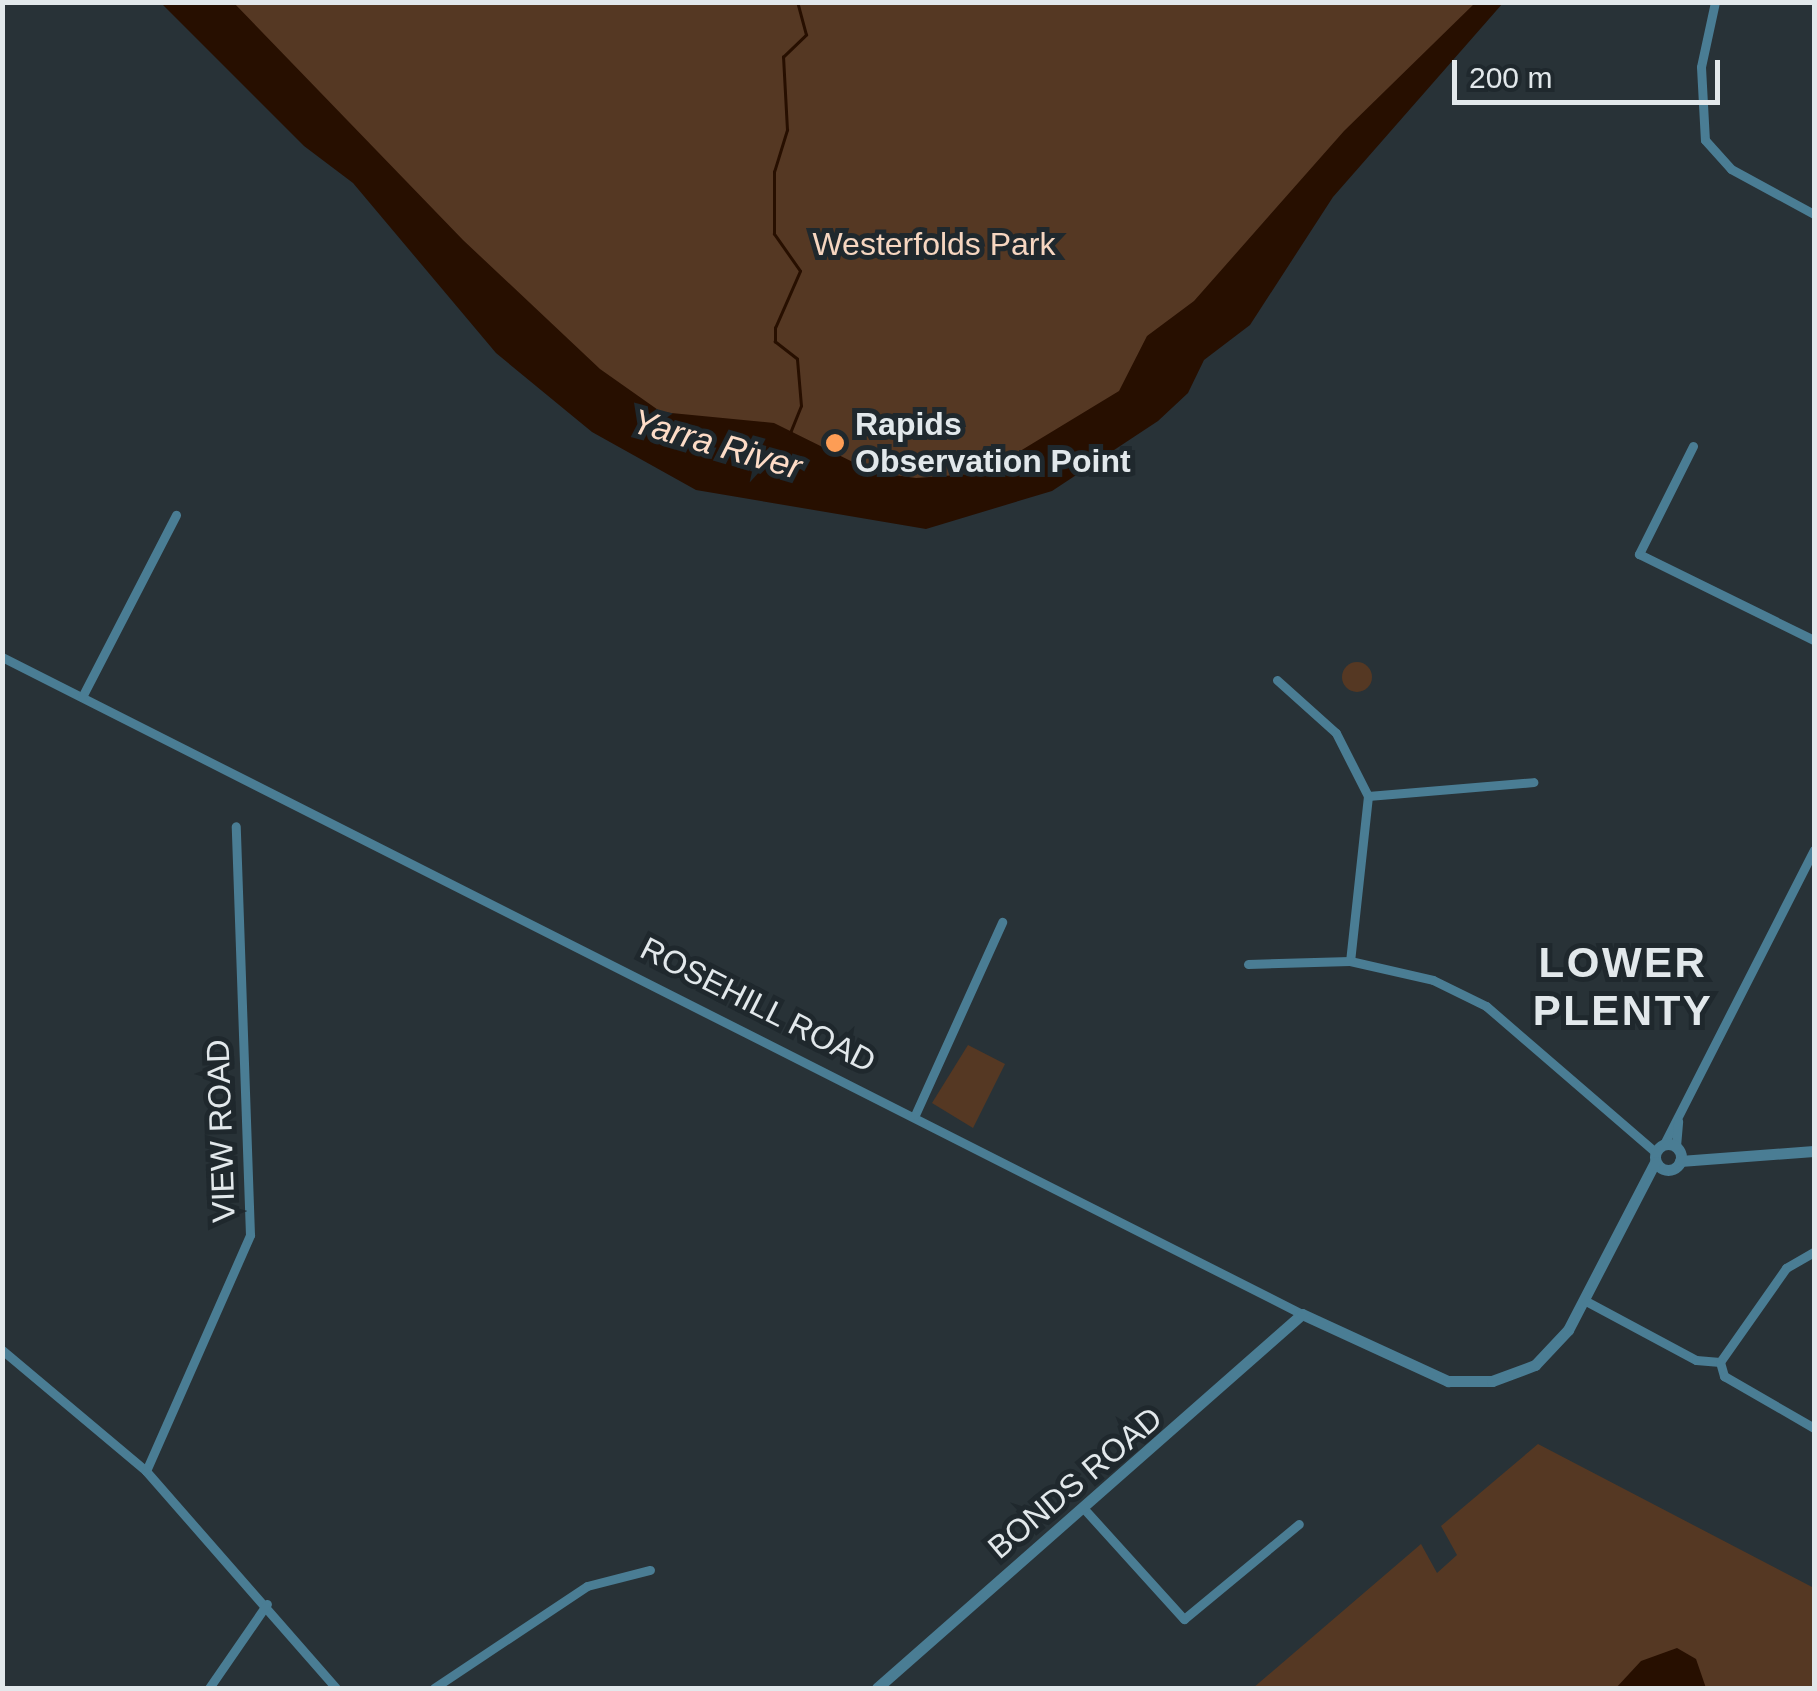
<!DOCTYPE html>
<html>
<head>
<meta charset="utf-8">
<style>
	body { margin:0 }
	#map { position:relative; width:1817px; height:1691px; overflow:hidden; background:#283237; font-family:Arial,sans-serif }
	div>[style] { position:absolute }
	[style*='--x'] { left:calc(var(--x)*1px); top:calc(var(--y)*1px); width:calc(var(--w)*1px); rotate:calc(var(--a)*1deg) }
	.green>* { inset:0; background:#553823 }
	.round { border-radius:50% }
	.water>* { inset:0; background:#270f00 }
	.stream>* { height:2.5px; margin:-1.25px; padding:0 1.25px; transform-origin:1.25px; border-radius:1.25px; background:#270f00 }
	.minor>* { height:9px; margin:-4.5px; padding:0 4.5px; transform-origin:4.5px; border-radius:4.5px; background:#4a7d94 }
	.tertiary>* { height:11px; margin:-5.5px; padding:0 5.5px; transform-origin:5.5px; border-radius:5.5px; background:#4a7d94 }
	.tertiary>.ring { margin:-5.5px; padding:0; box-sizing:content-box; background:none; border:11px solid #4a7d94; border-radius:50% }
	.dots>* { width:28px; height:28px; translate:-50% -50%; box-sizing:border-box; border:5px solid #1f282d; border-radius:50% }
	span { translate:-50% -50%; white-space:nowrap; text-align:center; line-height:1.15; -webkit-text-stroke:10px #1f282d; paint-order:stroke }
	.park-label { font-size:32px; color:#f6d6c0 }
	.poi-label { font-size:32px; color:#e2e8eb; font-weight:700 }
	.left { translate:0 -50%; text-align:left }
	.street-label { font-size:32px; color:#e2e8eb }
	.water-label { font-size:35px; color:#fddcc7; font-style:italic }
	.district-label { font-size:42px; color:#e2e8eb; font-weight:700; letter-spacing:2.5px }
	.frame { position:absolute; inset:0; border:5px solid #e2e8eb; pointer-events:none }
	.scale { position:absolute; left:1452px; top:60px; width:268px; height:45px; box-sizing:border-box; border:5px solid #e2e8eb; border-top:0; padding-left:12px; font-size:30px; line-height:35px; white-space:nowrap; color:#e2e8eb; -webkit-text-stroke:8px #1f282d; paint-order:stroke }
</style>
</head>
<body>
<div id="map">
	<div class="green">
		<i style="clip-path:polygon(222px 3px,1478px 3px,1136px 391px,1045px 460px,933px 493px,621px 401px)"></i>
		<i class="round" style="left:1342px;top:662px;width:30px;height:30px"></i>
		<i style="clip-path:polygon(968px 1045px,1005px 1064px,973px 1128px,932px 1103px)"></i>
		<i style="clip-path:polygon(1538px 1444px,1814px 1588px,1814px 1688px,1253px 1688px,1421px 1544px,1437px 1573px,1457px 1555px,1441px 1526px)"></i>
	</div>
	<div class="water">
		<i style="clip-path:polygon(161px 3px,234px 3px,463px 240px,600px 369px,661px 412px,774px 423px,873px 472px,916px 478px,984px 473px,1119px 391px,1147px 336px,1194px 301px,1344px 131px,1475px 3px,1503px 3px,1333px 197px,1250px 325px,1204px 360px,1188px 393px,1158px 421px,1052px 491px,926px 529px,696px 490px,592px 432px,496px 353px,353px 183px,304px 146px)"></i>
		<i style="clip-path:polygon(1677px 1648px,1696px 1659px,1706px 1688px,1616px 1688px,1641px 1661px)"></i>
	</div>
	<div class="stream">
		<i style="--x:790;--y:433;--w:29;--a:-68"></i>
		<i style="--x:801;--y:406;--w:47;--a:-94.9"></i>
		<i style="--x:797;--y:359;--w:28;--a:-142"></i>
		<i style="--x:775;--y:342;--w:14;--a:-90"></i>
		<i style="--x:775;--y:328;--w:62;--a:-66.3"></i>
		<i style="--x:800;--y:271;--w:45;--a:-125.1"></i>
		<i style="--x:774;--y:234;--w:62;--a:-90"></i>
		<i style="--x:774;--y:172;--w:44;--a:-72.8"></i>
		<i style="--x:787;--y:130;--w:73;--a:-93.1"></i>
		<i style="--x:783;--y:57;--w:32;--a:-44"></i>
		<i style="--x:806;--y:35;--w:34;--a:-105"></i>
	</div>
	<div class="minor">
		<i style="--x:1715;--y:2;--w:66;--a:102.2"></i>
		<i style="--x:1701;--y:67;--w:73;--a:86.9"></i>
		<i style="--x:1705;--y:140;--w:39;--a:48"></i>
		<i style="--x:1731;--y:169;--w:94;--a:28.5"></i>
		<i style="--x:1693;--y:446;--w:121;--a:116.6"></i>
		<i style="--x:1639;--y:554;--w:195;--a:26.2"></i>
		<i style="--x:2;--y:657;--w:1457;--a:26.81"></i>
		<i style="--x:1277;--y:680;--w:79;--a:41.9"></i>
		<i style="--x:1336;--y:733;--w:71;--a:63.1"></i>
		<i style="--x:1368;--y:796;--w:166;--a:96.2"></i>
		<i style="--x:1350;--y:961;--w:85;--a:12.9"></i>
		<i style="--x:1433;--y:980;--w:59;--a:26.1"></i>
		<i style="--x:1486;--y:1006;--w:223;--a:40.8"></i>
		<i style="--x:82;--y:697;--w:205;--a:-62.7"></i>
		<i style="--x:1368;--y:796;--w:166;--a:-4.8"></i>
		<i style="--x:1248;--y:964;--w:102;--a:-1.7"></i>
		<i style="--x:915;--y:1115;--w:212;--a:-65.7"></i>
		<i style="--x:1664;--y:1144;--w:330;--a:-63"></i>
		<i style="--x:1676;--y:1146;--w:25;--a:-85"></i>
		<i style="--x:1584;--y:1300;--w:127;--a:28.2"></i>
		<i style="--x:1696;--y:1360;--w:24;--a:5"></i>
		<i style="--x:1720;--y:1362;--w:115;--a:-54.9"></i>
		<i style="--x:1786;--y:1268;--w:32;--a:-30"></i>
		<i style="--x:2;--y:1350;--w:188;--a:40"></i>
		<i style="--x:146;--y:1471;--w:288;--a:48.8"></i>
		<i style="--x:1720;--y:1362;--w:15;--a:74"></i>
		<i style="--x:1724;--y:1376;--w:104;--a:30"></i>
		<i style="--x:146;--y:1471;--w:258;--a:-66.2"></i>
		<i style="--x:250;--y:1235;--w:409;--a:-92"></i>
		<i style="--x:1086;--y:1511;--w:146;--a:47.8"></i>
		<i style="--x:1184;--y:1619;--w:149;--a:-39.6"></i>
		<i style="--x:209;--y:1688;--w:102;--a:-55.4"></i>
		<i style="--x:434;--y:1688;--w:184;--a:-33.7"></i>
		<i style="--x:587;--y:1586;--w:65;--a:-14.3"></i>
	</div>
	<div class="tertiary">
		<i class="ring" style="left:1655px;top:1144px;width:15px;height:15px"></i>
		<i style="--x:1680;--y:1161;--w:134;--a:-4.3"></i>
		<i style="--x:877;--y:1688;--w:566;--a:-41.35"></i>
		<i style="--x:1302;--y:1314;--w:161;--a:24.7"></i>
		<i style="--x:1448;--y:1381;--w:44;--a:0"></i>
		<i style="--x:1492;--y:1381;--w:46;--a:-20.4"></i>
		<i style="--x:1535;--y:1365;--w:48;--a:-46.7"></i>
		<i style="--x:1568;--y:1330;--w:189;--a:-62.6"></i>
	</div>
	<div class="dots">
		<i style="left:835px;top:443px;background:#fd9d55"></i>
	</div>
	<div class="park-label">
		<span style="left:934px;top:244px">Westerfolds Park</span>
	</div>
	<div class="poi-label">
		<span class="left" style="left:855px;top:443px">Rapids<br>Observation Point</span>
	</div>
	<div class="street-label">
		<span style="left:758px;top:1005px;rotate:27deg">ROSEHILL ROAD</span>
		<span style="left:221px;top:1131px;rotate:-92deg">VIEW ROAD</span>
		<span style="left:1075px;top:1483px;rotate:-40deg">BONDS ROAD</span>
	</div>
	<div class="water-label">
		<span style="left:717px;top:444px;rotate:16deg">Yarra River</span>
	</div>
	<div class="district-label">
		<span style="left:1623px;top:987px">LOWER<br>PLENTY</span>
	</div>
	<div class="frame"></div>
	<div class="scale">200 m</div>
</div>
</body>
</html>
